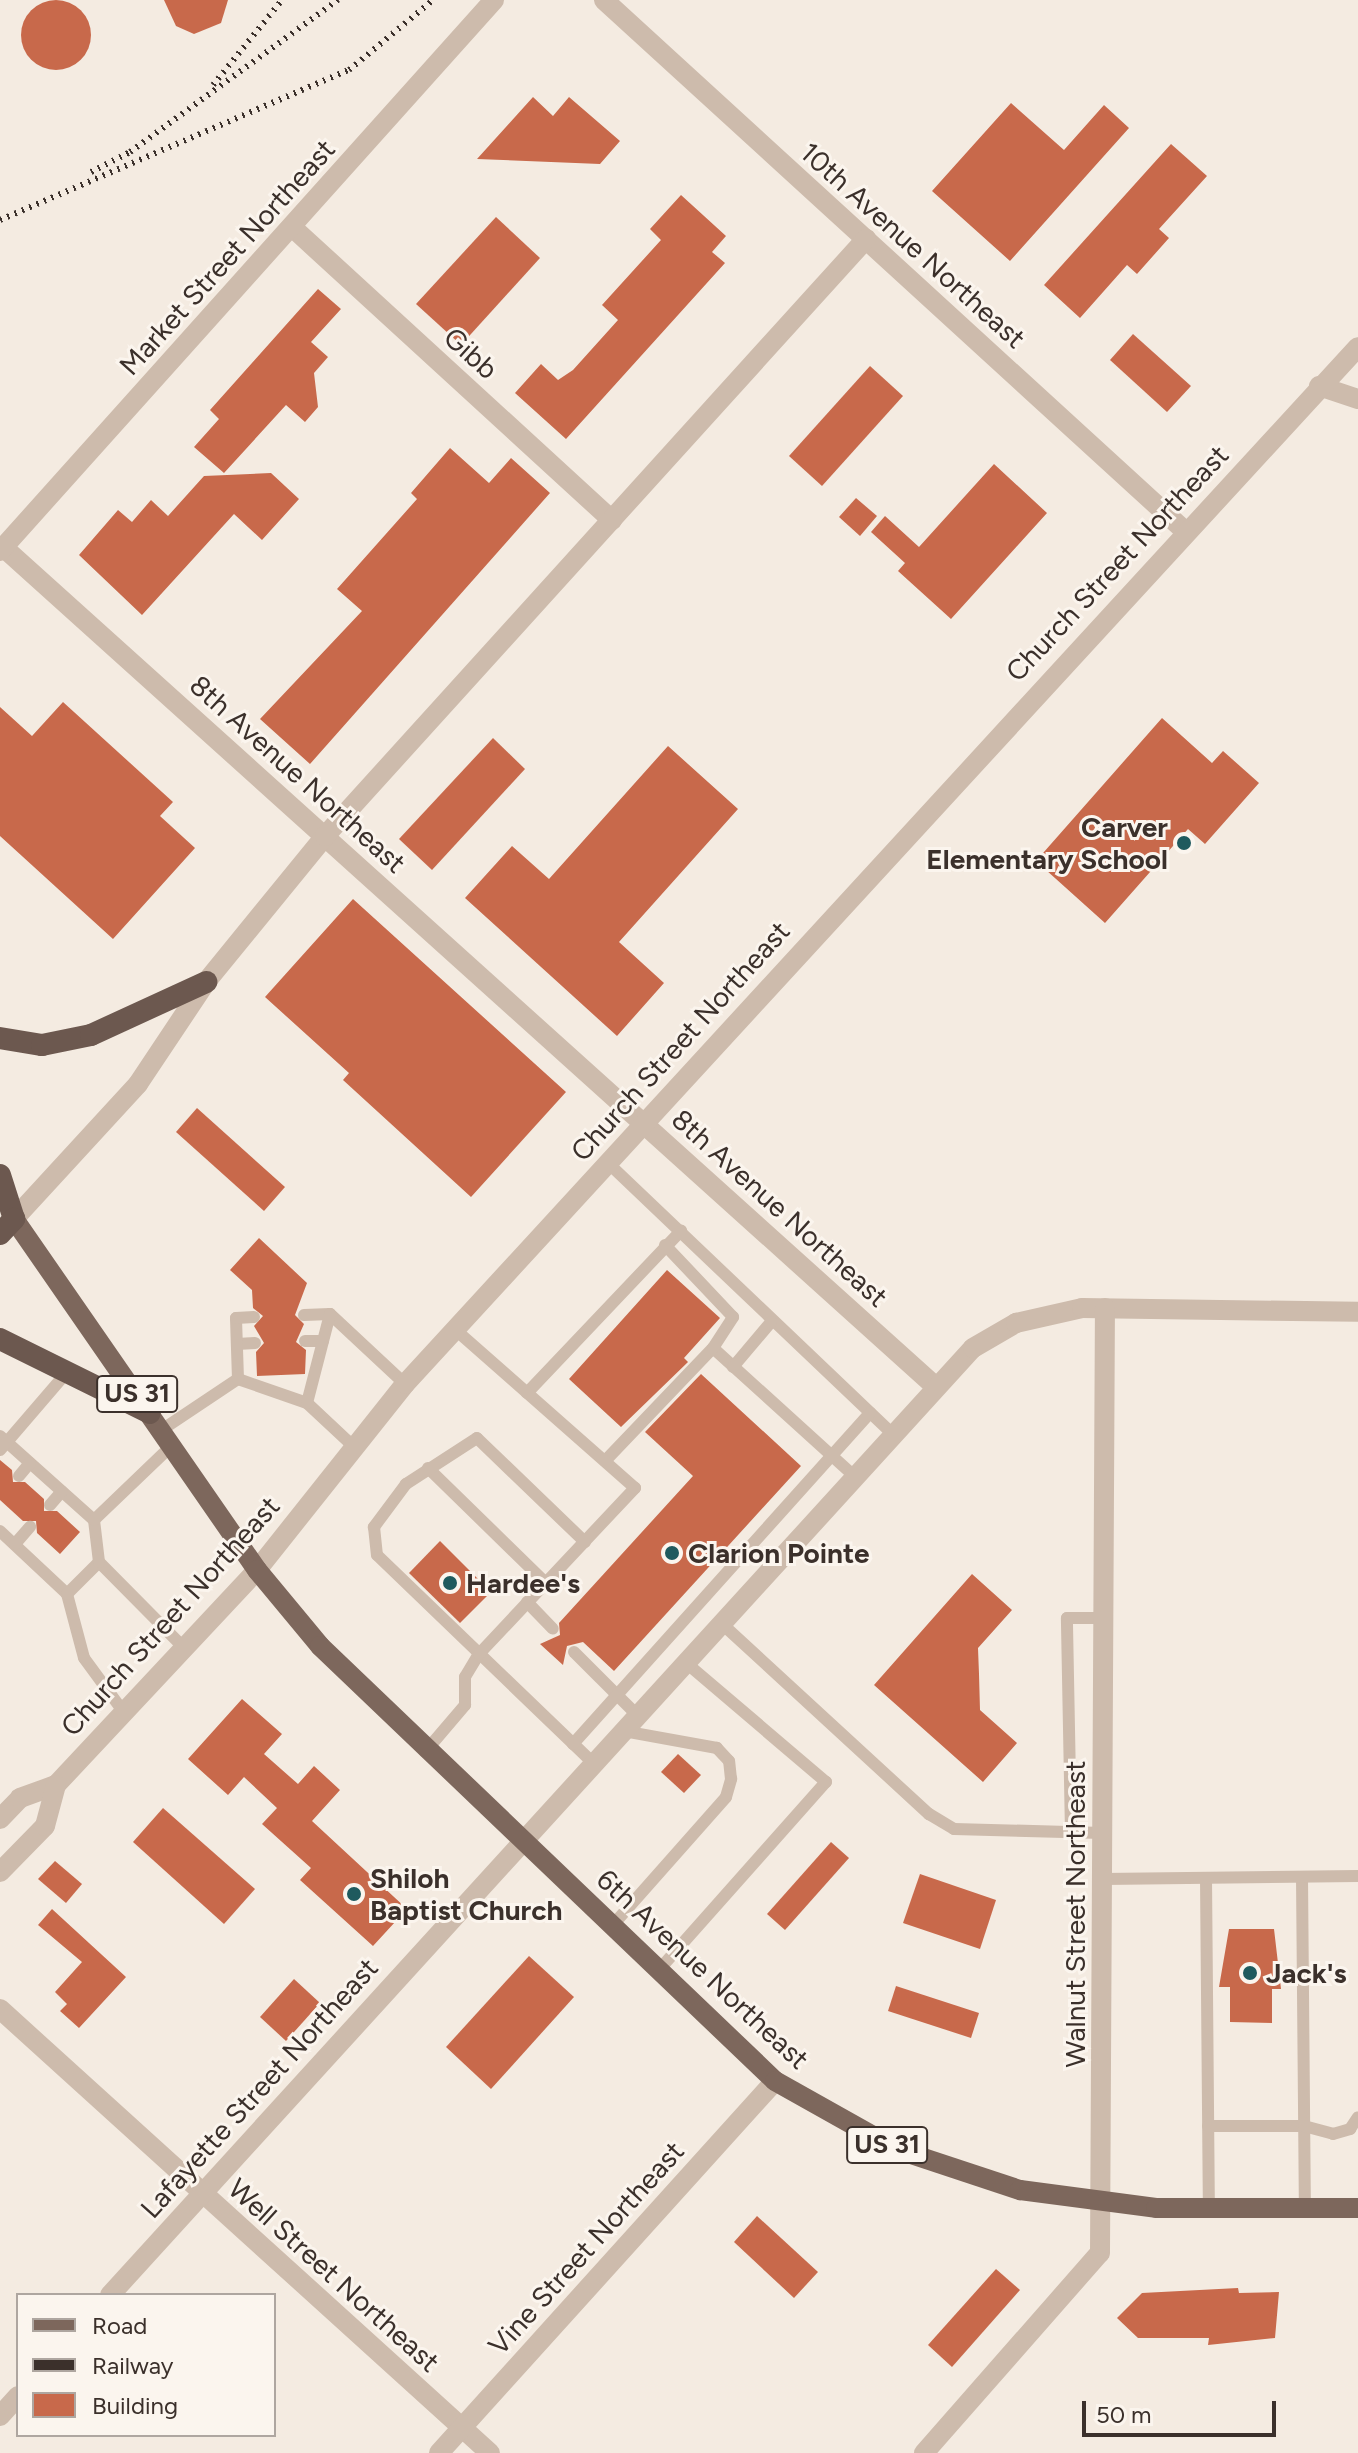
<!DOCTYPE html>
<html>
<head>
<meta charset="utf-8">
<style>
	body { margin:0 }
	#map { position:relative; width:1358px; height:2453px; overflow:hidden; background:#f4ebe1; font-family:Figtree,sans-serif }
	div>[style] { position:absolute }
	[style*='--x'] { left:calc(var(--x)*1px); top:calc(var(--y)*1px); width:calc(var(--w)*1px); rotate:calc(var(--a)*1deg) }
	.building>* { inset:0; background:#c8694b }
	.round { border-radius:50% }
	.service>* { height:12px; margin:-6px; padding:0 6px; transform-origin:6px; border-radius:6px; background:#cdbbac }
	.minor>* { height:20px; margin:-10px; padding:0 10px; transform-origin:10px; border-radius:10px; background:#cdbbac }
	.tertiary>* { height:20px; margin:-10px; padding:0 10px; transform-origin:10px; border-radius:10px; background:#cdbbac }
	.primary>* { height:20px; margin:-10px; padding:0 10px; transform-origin:10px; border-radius:10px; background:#7d675c }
	.trunk>* { height:22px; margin:-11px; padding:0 11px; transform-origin:11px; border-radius:11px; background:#6c584f }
	.rail>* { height:6px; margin-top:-3px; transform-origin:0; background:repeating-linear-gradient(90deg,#3b302b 0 2px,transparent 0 8px) }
	.dots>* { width:22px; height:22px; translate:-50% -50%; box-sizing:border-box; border:4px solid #fbf5ee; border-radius:50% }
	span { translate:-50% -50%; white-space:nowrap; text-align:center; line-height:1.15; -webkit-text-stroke:6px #fbf5ee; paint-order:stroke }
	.shield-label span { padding:2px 6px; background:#fbf5ee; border:2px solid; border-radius:6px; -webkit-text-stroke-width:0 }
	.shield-label { font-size:26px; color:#3b302b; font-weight:700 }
	.street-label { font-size:28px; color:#3b302b }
	.poi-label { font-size:28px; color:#3b302b; font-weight:700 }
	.right { translate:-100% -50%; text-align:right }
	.left { translate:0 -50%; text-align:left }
	.legend { position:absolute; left:16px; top:2293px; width:260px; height:144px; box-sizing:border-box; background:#fbf5ee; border:2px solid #aea6a0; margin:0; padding:10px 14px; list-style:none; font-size:24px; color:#3b302b }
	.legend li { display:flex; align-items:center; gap:16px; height:40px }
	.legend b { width:40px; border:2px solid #aea6a0 }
	.scale { position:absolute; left:1082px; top:2401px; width:194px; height:36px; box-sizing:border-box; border:4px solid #3b302b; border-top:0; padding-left:10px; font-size:24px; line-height:28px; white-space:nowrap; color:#3b302b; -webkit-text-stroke:6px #fbf5ee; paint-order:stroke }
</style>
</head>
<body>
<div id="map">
	<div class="building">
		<i style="clip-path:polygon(164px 0,228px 0,221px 23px,194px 34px,176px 26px)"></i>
		<i class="round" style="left:21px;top:0;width:70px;height:70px"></i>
		<i style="clip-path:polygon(533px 97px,553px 116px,569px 97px,620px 141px,600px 164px,477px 159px)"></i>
		<i style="clip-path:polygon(1011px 103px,1064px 150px,1104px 105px,1129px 128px,1010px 261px,932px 191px)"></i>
		<i style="clip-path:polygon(1171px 144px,1207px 176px,1159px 229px,1169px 238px,1137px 274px,1127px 265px,1080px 318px,1044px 285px)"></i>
		<i style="clip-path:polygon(681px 195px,726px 236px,712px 252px,725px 263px,566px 439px,515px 393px,541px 364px,558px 380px,573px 370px,618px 320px,602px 305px,661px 240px,650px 229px)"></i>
		<i style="clip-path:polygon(496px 217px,540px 258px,461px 345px,416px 304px)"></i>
		<i style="clip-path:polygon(318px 289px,341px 309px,311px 342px,328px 357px,314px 373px,318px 407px,305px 422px,286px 405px,224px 473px,194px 447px,219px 419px,210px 410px)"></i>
		<i style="clip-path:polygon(1133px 334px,1191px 386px,1167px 412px,1110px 360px)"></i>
		<i style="clip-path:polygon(870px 366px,903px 396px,822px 486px,789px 456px)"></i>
		<i style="clip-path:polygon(450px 448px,489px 483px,511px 458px,550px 493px,310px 764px,260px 719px,362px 611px,337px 589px,417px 499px,411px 493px)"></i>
		<i style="clip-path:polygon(994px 464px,1047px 513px,951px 619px,898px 571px,905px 563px,871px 532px,885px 516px,919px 547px)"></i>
		<i style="clip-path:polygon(271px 473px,299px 499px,262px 540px,234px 514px,142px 615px,79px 555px,118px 510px,132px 522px,151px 500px,168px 516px,204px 476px)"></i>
		<i style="clip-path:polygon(856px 498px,877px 516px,860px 536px,839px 517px)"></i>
		<i style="clip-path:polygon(63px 702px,173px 802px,160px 816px,195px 848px,113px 939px,0 836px,0 707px,32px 736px)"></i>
		<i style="clip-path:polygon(1162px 718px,1212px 763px,1223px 751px,1259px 783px,1205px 844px,1188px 829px,1105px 923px,1036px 861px)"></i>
		<i style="clip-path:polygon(493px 738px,525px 769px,432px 870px,399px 839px)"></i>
		<i style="clip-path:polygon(668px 746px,738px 809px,619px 942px,664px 983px,617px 1036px,465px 898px,512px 846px,549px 879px)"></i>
		<i style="clip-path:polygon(353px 899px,566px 1092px,471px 1197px,343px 1080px,349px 1073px,265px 997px)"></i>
		<i style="clip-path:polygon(197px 1108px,285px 1187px,264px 1211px,176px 1132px)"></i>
		<i style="clip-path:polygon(259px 1238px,307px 1283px,295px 1315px,304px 1324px,296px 1342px,306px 1350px,305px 1374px,257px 1376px,256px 1352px,264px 1343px,254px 1326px,263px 1316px,253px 1308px,252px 1290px,230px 1270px)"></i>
		<i style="clip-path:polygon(667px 1270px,720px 1318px,684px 1358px,688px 1362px,621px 1427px,569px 1379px)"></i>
		<i style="clip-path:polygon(701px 1374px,801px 1466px,614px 1671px,583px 1642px,567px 1646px,563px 1665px,540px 1644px,560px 1635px,559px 1623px,693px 1476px,645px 1432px)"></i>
		<i style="clip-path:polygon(0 1460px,12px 1470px,13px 1482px,25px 1482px,44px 1499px,44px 1511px,57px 1511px,80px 1532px,60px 1554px,37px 1533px,36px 1521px,23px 1521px,0 1500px)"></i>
		<i style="clip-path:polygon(440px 1541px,491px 1592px,460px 1623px,409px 1573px)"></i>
		<i style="clip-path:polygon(972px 1574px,1012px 1610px,978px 1648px,979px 1674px,980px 1710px,1017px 1743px,983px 1782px,874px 1685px)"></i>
		<i style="clip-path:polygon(242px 1699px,282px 1734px,264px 1754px,298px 1784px,314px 1766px,340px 1790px,312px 1821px,407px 1909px,373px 1946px,300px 1880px,311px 1868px,262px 1824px,277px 1808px,244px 1777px,228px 1795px,188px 1759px)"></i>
		<i style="clip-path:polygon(678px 1754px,701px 1775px,684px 1793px,661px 1772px)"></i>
		<i style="clip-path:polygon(163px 1808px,255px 1889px,224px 1924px,133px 1842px)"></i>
		<i style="clip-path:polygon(831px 1842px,849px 1858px,785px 1930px,767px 1914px)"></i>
		<i style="clip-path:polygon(55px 1861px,82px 1884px,66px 1903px,38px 1879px)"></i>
		<i style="clip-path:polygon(920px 1874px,996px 1900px,980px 1949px,903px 1923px)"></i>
		<i style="clip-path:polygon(52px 1909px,126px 1977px,79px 2028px,60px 2011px,67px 2004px,55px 1992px,82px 1962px,38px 1925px)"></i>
		<i style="clip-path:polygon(1229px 1929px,1274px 1929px,1281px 1989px,1272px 1989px,1272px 2023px,1230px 2022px,1230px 1987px,1219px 1987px)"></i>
		<i style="clip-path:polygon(529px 1956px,574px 1997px,491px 2089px,446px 2047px)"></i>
		<i style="clip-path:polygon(294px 1979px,320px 2003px,286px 2041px,260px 2017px)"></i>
		<i style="clip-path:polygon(896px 1986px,979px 2013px,971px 2038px,888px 2011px)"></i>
		<i style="clip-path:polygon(757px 2216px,818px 2272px,794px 2298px,734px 2242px)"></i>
		<i style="clip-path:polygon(996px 2269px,1020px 2290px,952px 2367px,928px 2345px)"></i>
		<i style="clip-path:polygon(1238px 2288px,1239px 2293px,1279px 2292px,1275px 2338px,1208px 2345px,1209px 2338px,1138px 2338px,1117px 2318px,1142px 2293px)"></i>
	</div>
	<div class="service">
		<i style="--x:607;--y:1162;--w:395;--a:43.6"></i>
		<i style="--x:304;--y:1315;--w:26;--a:-2"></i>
		<i style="--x:330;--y:1314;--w:103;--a:43"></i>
		<i style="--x:305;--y:1341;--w:18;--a:0"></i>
		<i style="--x:237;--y:1344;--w:18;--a:-3"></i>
		<i style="--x:713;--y:1348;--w:190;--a:42.2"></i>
		<i style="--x:733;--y:1367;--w:59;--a:-49.8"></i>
		<i style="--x:238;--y:1379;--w:73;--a:19.2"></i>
		<i style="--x:307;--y:1403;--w:62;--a:43"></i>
		<i style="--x:527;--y:1393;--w:224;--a:-46.5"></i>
		<i style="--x:307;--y:1403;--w:92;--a:-75.5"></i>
		<i style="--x:160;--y:1431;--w:94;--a:-33.7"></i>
		<i style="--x:238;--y:1379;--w:61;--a:-91.9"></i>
		<i style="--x:236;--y:1318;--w:18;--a:-3"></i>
		<i style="--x:0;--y:1436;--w:126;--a:41.8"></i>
		<i style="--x:0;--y:1450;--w:104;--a:-49.3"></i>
		<i style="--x:605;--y:1461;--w:156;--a:-46.3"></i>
		<i style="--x:713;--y:1348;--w:37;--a:-57"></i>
		<i style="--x:733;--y:1317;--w:99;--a:-133.4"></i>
		<i style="--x:428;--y:1468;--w:165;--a:44.3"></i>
		<i style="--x:19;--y:1476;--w:17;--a:-50"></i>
		<i style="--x:50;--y:1505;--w:18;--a:-49"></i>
		<i style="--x:0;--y:1531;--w:92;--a:43.2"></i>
		<i style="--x:67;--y:1594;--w:66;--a:75.1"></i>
		<i style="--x:84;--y:1658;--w:66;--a:53.7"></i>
		<i style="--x:585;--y:1542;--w:150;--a:-136.1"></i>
		<i style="--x:477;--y:1438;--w:85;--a:147.1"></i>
		<i style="--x:406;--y:1484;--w:54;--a:126.7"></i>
		<i style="--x:374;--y:1527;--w:28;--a:84"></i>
		<i style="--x:377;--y:1555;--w:297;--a:43.9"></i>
		<i style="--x:15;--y:1544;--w:23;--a:-49"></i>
		<i style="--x:99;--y:1562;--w:121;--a:45.3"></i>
		<i style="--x:67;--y:1594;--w:45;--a:-45"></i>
		<i style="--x:99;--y:1562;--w:42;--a:-96.8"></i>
		<i style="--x:94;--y:1520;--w:105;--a:-43.8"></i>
		<i style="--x:527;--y:1602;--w:37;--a:46"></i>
		<i style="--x:720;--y:1622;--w:284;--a:42.6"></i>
		<i style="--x:929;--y:1814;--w:29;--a:31"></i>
		<i style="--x:954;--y:1829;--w:149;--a:1.5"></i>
		<i style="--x:574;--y:1652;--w:86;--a:45"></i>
		<i style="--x:573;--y:1744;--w:445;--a:-48.1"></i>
		<i style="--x:425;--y:1752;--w:62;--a:-49.6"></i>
		<i style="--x:465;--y:1705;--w:28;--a:-90"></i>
		<i style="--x:465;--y:1677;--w:27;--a:-59"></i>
		<i style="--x:479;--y:1654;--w:228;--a:-46.8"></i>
		<i style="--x:635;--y:1488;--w:239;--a:-138.6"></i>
		<i style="--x:1071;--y:1833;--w:215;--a:-91.1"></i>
		<i style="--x:1067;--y:1618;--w:37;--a:0"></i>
		<i style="--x:1302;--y:1877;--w:331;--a:89.5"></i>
		<i style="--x:1206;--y:1878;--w:330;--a:89.5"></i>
		<i style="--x:1103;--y:1879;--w:255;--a:-0.7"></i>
		<i style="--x:612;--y:1926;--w:172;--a:-48.5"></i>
		<i style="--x:726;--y:1797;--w:19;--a:-74"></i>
		<i style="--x:731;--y:1779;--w:18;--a:-96"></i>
		<i style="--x:729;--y:1761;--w:18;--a:-133"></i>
		<i style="--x:717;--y:1748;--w:96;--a:-169.7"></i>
		<i style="--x:658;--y:1971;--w:253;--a:-48.4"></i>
		<i style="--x:826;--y:1782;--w:187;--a:-139.6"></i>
		<i style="--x:1208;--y:2126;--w:96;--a:0"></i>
		<i style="--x:1304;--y:2126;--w:30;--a:15"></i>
		<i style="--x:1333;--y:2134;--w:18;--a:-16"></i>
		<i style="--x:1350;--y:2129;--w:14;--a:-56"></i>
	</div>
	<div class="minor">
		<i style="--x:292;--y:227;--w:434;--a:42.5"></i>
		<i style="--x:1319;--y:386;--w:41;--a:18.4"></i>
		<i style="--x:3;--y:547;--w:1255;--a:42"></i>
		<i style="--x:0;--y:551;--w:740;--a:-48.12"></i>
		<i style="--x:0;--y:2009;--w:661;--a:42.18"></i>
		<i style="--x:110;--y:2295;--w:1281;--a:-47.66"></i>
		<i style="--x:973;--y:1348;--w:50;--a:-30.2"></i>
		<i style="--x:1016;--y:1323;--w:68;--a:-12.8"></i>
		<i style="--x:1082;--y:1308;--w:276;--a:0.8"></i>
		<i style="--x:0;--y:2416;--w:27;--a:-48"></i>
		<i style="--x:439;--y:2453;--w:501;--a:-47.91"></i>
		<i style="--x:924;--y:2453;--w:266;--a:-48.7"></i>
		<i style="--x:1100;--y:2253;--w:945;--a:-89.7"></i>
	</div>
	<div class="tertiary">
		<i style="--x:604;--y:0;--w:787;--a:42.43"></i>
		<i style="--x:14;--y:1219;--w:183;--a:-47.4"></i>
		<i style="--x:138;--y:1084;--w:123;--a:-56.3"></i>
		<i style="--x:206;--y:982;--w:188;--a:-50.8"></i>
		<i style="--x:325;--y:836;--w:806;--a:-47.82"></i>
		<i style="--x:0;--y:1819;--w:29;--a:-46"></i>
		<i style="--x:20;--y:1798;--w:38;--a:-20"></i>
		<i style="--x:56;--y:1785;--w:294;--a:-46.9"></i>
		<i style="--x:257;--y:1570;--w:238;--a:-51.5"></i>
		<i style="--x:405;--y:1384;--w:1408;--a:-47.42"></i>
		<i style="--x:0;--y:1872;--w:64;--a:-45.6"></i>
		<i style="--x:45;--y:1826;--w:42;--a:-75"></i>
	</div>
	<div class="primary">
		<i style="--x:14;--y:1219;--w:427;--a:55.3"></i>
		<i style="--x:257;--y:1570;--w:99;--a:50.3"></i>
		<i style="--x:320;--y:1646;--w:629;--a:43.71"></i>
		<i style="--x:775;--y:2081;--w:139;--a:29.3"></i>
		<i style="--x:896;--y:2149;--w:131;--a:18.3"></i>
		<i style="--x:1020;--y:2190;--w:137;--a:7.5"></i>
		<i style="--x:1156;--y:2208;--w:202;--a:0"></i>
	</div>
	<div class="trunk">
		<i style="--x:0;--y:1038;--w:43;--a:9.5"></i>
		<i style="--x:42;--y:1045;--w:50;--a:-11.5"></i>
		<i style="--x:91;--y:1035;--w:127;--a:-24.7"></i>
		<i style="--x:0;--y:1175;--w:46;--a:72.3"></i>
		<i style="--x:0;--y:1234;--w:21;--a:-47"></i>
		<i style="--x:0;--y:1339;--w:167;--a:26.3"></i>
	</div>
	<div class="rail">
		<i style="--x:213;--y:85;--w:109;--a:-50.9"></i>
		<i style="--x:91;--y:172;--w:44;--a:-27.1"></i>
		<i style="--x:130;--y:152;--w:258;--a:-36.2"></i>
		<i style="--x:0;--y:220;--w:380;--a:-23.3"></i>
		<i style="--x:349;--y:70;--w:109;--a:-39.8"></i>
	</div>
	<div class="dots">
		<i style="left:1184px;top:843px;background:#1f5a5e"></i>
		<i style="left:672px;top:1553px;background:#1f5a5e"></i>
		<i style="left:450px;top:1583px;background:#1f5a5e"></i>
		<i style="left:354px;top:1894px;background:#1f5a5e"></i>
		<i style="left:1250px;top:1973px;background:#1f5a5e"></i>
	</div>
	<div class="shield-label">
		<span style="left:137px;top:1394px">US 31</span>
		<span style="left:887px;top:2145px">US 31</span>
	</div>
	<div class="street-label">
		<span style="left:913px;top:245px;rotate:42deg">10th Avenue Northeast</span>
		<span style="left:227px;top:257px;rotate:-48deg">Market Street Northeast</span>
		<span style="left:471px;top:353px;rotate:42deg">Gibb</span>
		<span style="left:1117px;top:563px;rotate:-47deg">Church Street Northeast</span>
		<span style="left:298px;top:774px;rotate:42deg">8th Avenue Northeast</span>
		<span style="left:680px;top:1041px;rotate:-48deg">Church Street Northeast</span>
		<span style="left:780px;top:1208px;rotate:42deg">8th Avenue Northeast</span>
		<span style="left:170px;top:1616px;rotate:-48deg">Church Street Northeast</span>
		<span style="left:1075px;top:1914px;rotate:-90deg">Walnut Street Northeast</span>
		<span style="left:703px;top:1969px;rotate:43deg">6th Avenue Northeast</span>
		<span style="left:259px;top:2088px;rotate:-48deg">Lafayette Street Northeast</span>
		<span style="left:586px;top:2248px;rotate:-48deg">Vine Street Northeast</span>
		<span style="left:334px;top:2275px;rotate:42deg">Well Street Northeast</span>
	</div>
	<div class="poi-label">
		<span class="right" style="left:1168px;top:843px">Carver<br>Elementary School</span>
		<span class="left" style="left:688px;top:1553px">Clarion Pointe</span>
		<span class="left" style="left:466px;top:1583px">Hardee's</span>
		<span class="left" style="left:370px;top:1894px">Shiloh<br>Baptist Church</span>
		<span class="left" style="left:1266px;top:1973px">Jack's</span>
	</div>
	<ul class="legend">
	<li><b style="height:10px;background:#7d675c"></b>Road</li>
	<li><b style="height:10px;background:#3b302b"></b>Railway</li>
	<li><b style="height:22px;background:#c8694b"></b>Building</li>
	</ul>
	<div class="scale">50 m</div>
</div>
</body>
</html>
